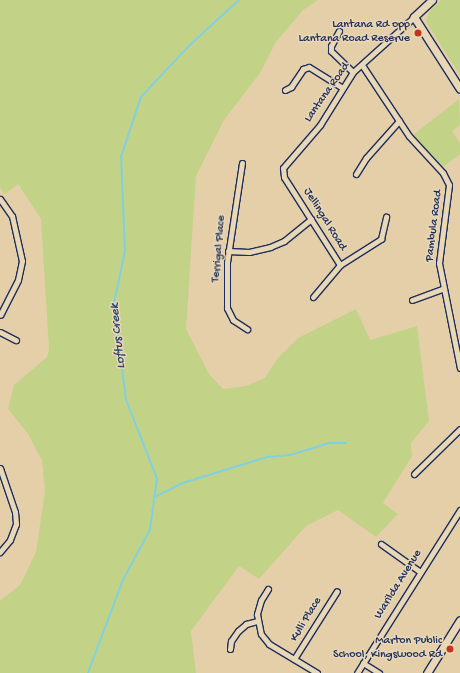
<!DOCTYPE html>
<html>
<head>
<meta charset="utf-8">
<style>
	body { margin:0 }
	#map { position:relative; width:460px; height:673px; overflow:hidden; background:#e4cfa9; font-family:"Gochi Hand",sans-serif }
	div>[style] { position:absolute }
	[style*='--x'] { left:calc(var(--x)*1px); top:calc(var(--y)*1px); width:calc(var(--w)*1px); rotate:calc(var(--a)*1deg) }
	.green>* { inset:0; background:#c2d387 }
	.stream>* { height:1.5px; margin:-0.75px; padding:0 0.75px; transform-origin:0.75px; border-radius:0.75px; background:#82d0df }
	.roads { filter:drop-shadow(1px 0 #1b2f5e) drop-shadow(-1px 0 #1b2f5e) drop-shadow(0 1px #1b2f5e) drop-shadow(0 -1px #1b2f5e) }
	.street>* { height:5px; margin:-2.5px; padding:0 2.5px; transform-origin:2.5px; border-radius:2.5px; background:#ead7b5 }
	.secondary>* { height:7px; margin:-3.5px; padding:0 3.5px; transform-origin:3.5px; border-radius:3.5px; background:#ead7b5 }
	.dots>* { width:11px; height:11px; translate:-50% -50%; box-sizing:border-box; border:2px solid #ead7b5; border-radius:50% }
	span { translate:-50% -50%; white-space:nowrap; text-align:center; line-height:1.15; -webkit-text-stroke:3px #ead7b5; paint-order:stroke }
	.poi-label { font-size:12px; color:#1b2f5e }
	.right { translate:-100% -50%; text-align:right }
	.street-label { font-size:12px; color:#1b2f5e }
	.water-label { font-size:13px; color:#2a4771; font-style:italic }
</style>
</head>
<body>
<div id="map">
	<div class="green">
		<i style="clip-path:polygon(0 0,318px 0,303px 10px,276px 42px,260px 73px,224px 120px,196px 176px,186px 329px,209px 374px,223px 389px,246px 386px,265px 378px,277px 359px,298px 338px,356px 309px,370px 340px,417px 326px,429px 421px,411px 443px,412px 456px,383px 503px,398px 514px,376px 537px,338px 510px,306px 526px,259px 579px,239px 566px,191px 631px,196px 673px,0 673px,0 601px,20px 585px,36px 552px,45px 491px,42px 460px,28px 434px,8px 409px,14px 385px,47px 357px,49px 350px,41px 219px,18px 184px,5px 194px,0 188px)"></i>
		<i style="clip-path:polygon(441px 0,460px 0,460px 75px,426px 22px,429px 12px)"></i>
		<i style="clip-path:polygon(459px 99px,460px 125px,452px 131px,460px 143px,460px 154px,443px 167px,413px 135px)"></i>
	</div>
	<div class="stream">
		<i style="--x:155;--y:497;--w:28;--a:-27"></i>
		<i style="--x:180;--y:484;--w:91;--a:-17.2"></i>
		<i style="--x:267;--y:457;--w:23;--a:-5"></i>
		<i style="--x:290;--y:455;--w:42;--a:-16.7"></i>
		<i style="--x:330;--y:443;--w:16;--a:0"></i>
		<i style="--x:88;--y:673;--w:99;--a:-69.4"></i>
		<i style="--x:123;--y:580;--w:57;--a:-61.6"></i>
		<i style="--x:150;--y:530;--w:51;--a:-82.2"></i>
		<i style="--x:157;--y:479;--w:85;--a:-111.4"></i>
		<i style="--x:126;--y:400;--w:98;--a:-97.1"></i>
		<i style="--x:114;--y:303;--w:53;--a:-78.1"></i>
		<i style="--x:125;--y:251;--w:94;--a:-92.4"></i>
		<i style="--x:121;--y:157;--w:63;--a:-71.6"></i>
		<i style="--x:141;--y:97;--w:70;--a:-46.7"></i>
		<i style="--x:189;--y:46;--w:68;--a:-42.6"></i>
	</div>
	<div class="roads">
		<div class="street">
			<i style="--x:339;--y:31;--w:17;--a:118"></i>
			<i style="--x:331;--y:46;--w:5;--a:90"></i>
			<i style="--x:331;--y:51;--w:30;--a:44"></i>
			<i style="--x:362;--y:65;--w:85;--a:56.5"></i>
			<i style="--x:409;--y:136;--w:50;--a:47.4"></i>
			<i style="--x:443;--y:173;--w:13;--a:63"></i>
			<i style="--x:449;--y:185;--w:79;--a:97.3"></i>
			<i style="--x:439;--y:263;--w:107;--a:78.7"></i>
			<i style="--x:285;--y:90;--w:7;--a:-27"></i>
			<i style="--x:291;--y:87;--w:22;--a:-56"></i>
			<i style="--x:303;--y:69;--w:6;--a:-18"></i>
			<i style="--x:309;--y:67;--w:39;--a:32"></i>
			<i style="--x:242;--y:163;--w:100;--a:98.6"></i>
			<i style="--x:227;--y:262;--w:46;--a:90"></i>
			<i style="--x:227;--y:308;--w:13;--a:63"></i>
			<i style="--x:233;--y:320;--w:17;--a:33"></i>
			<i style="--x:356;--y:174;--w:19;--a:-58"></i>
			<i style="--x:366;--y:158;--w:50;--a:-48.3"></i>
			<i style="--x:0;--y:199;--w:21;--a:55"></i>
			<i style="--x:12;--y:216;--w:46;--a:77.5"></i>
			<i style="--x:22;--y:261;--w:19;--a:102"></i>
			<i style="--x:18;--y:280;--w:39;--a:117"></i>
			<i style="--x:228;--y:251;--w:21;--a:3"></i>
			<i style="--x:249;--y:252;--w:22;--a:-13"></i>
			<i style="--x:270;--y:247;--w:15;--a:-23"></i>
			<i style="--x:284;--y:241;--w:35;--a:-39"></i>
			<i style="--x:340;--y:265;--w:49;--a:-32.4"></i>
			<i style="--x:381;--y:239;--w:23;--a:-77"></i>
			<i style="--x:313;--y:297;--w:42;--a:-49.8"></i>
			<i style="--x:340;--y:265;--w:104;--a:-122.5"></i>
			<i style="--x:284;--y:177;--w:9;--a:-96"></i>
			<i style="--x:283;--y:168;--w:57;--a:-49.3"></i>
			<i style="--x:320;--y:125;--w:62;--a:-58.1"></i>
			<i style="--x:353;--y:72;--w:82;--a:-42"></i>
			<i style="--x:412;--y:300;--w:33;--a:-20"></i>
			<i style="--x:0;--y:332;--w:18;--a:27"></i>
			<i style="--x:0;--y:468;--w:46;--a:71.2"></i>
			<i style="--x:15;--y:512;--w:12;--a:85"></i>
			<i style="--x:16;--y:524;--w:17;--a:111"></i>
			<i style="--x:10;--y:540;--w:16;--a:130"></i>
			<i style="--x:414;--y:474;--w:64;--a:-44.4"></i>
			<i style="--x:381;--y:544;--w:47;--a:35.4"></i>
			<i style="--x:268;--y:589;--w:13;--a:122"></i>
			<i style="--x:261;--y:600;--w:15;--a:106"></i>
			<i style="--x:257;--y:614;--w:20;--a:79"></i>
			<i style="--x:261;--y:634;--w:13;--a:51"></i>
			<i style="--x:269;--y:644;--w:56;--a:31.1"></i>
			<i style="--x:230;--y:649;--w:8;--a:-83"></i>
			<i style="--x:231;--y:641;--w:12;--a:-55"></i>
			<i style="--x:238;--y:631;--w:11;--a:-41"></i>
			<i style="--x:246;--y:624;--w:11;--a:-15"></i>
			<i style="--x:294;--y:659;--w:80;--a:-57.7"></i>
			<i style="--x:363;--y:663;--w:19;--a:32"></i>
			<i style="--x:357;--y:673;--w:193;--a:-57.7"></i>
		</div>
		<div class="secondary">
			<i style="--x:432;--y:0;--w:25;--a:137"></i>
			<i style="--x:414;--y:17;--w:85;--a:57.4"></i>
			<i style="--x:427;--y:673;--w:62;--a:-58.1"></i>
		</div>
	</div>
	<div class="dots">
		<i style="left:418px;top:33px;background:#c8321e"></i>
		<i style="left:450px;top:649px;background:#c8321e"></i>
	</div>
	<div class="poi-label">
		<span class="right" style="left:410px;top:33px">Lantana Rd opp<br>Lantana Road Reserve</span>
		<span class="right" style="left:442px;top:649px">Marton Public<br>School, Kingswood Rd</span>
	</div>
	<div class="street-label">
		<span style="left:328px;top:93px;rotate:-55deg">Lantana Road</span>
		<span style="left:324px;top:220px;rotate:58deg">Jellingal Road</span>
		<span style="left:435px;top:226px;rotate:-83deg">Pambula Road</span>
		<span style="left:220px;top:249px;rotate:-85deg">Terrigal Place</span>
		<span style="left:399px;top:585px;rotate:-58deg">Warilda Avenue</span>
		<span style="left:307px;top:620px;rotate:-59deg">Kulli Place</span>
	</div>
	<div class="water-label">
		<span style="left:119px;top:336px;rotate:-96deg">Loftus Creek</span>
	</div>
</div>
</body>
</html>
